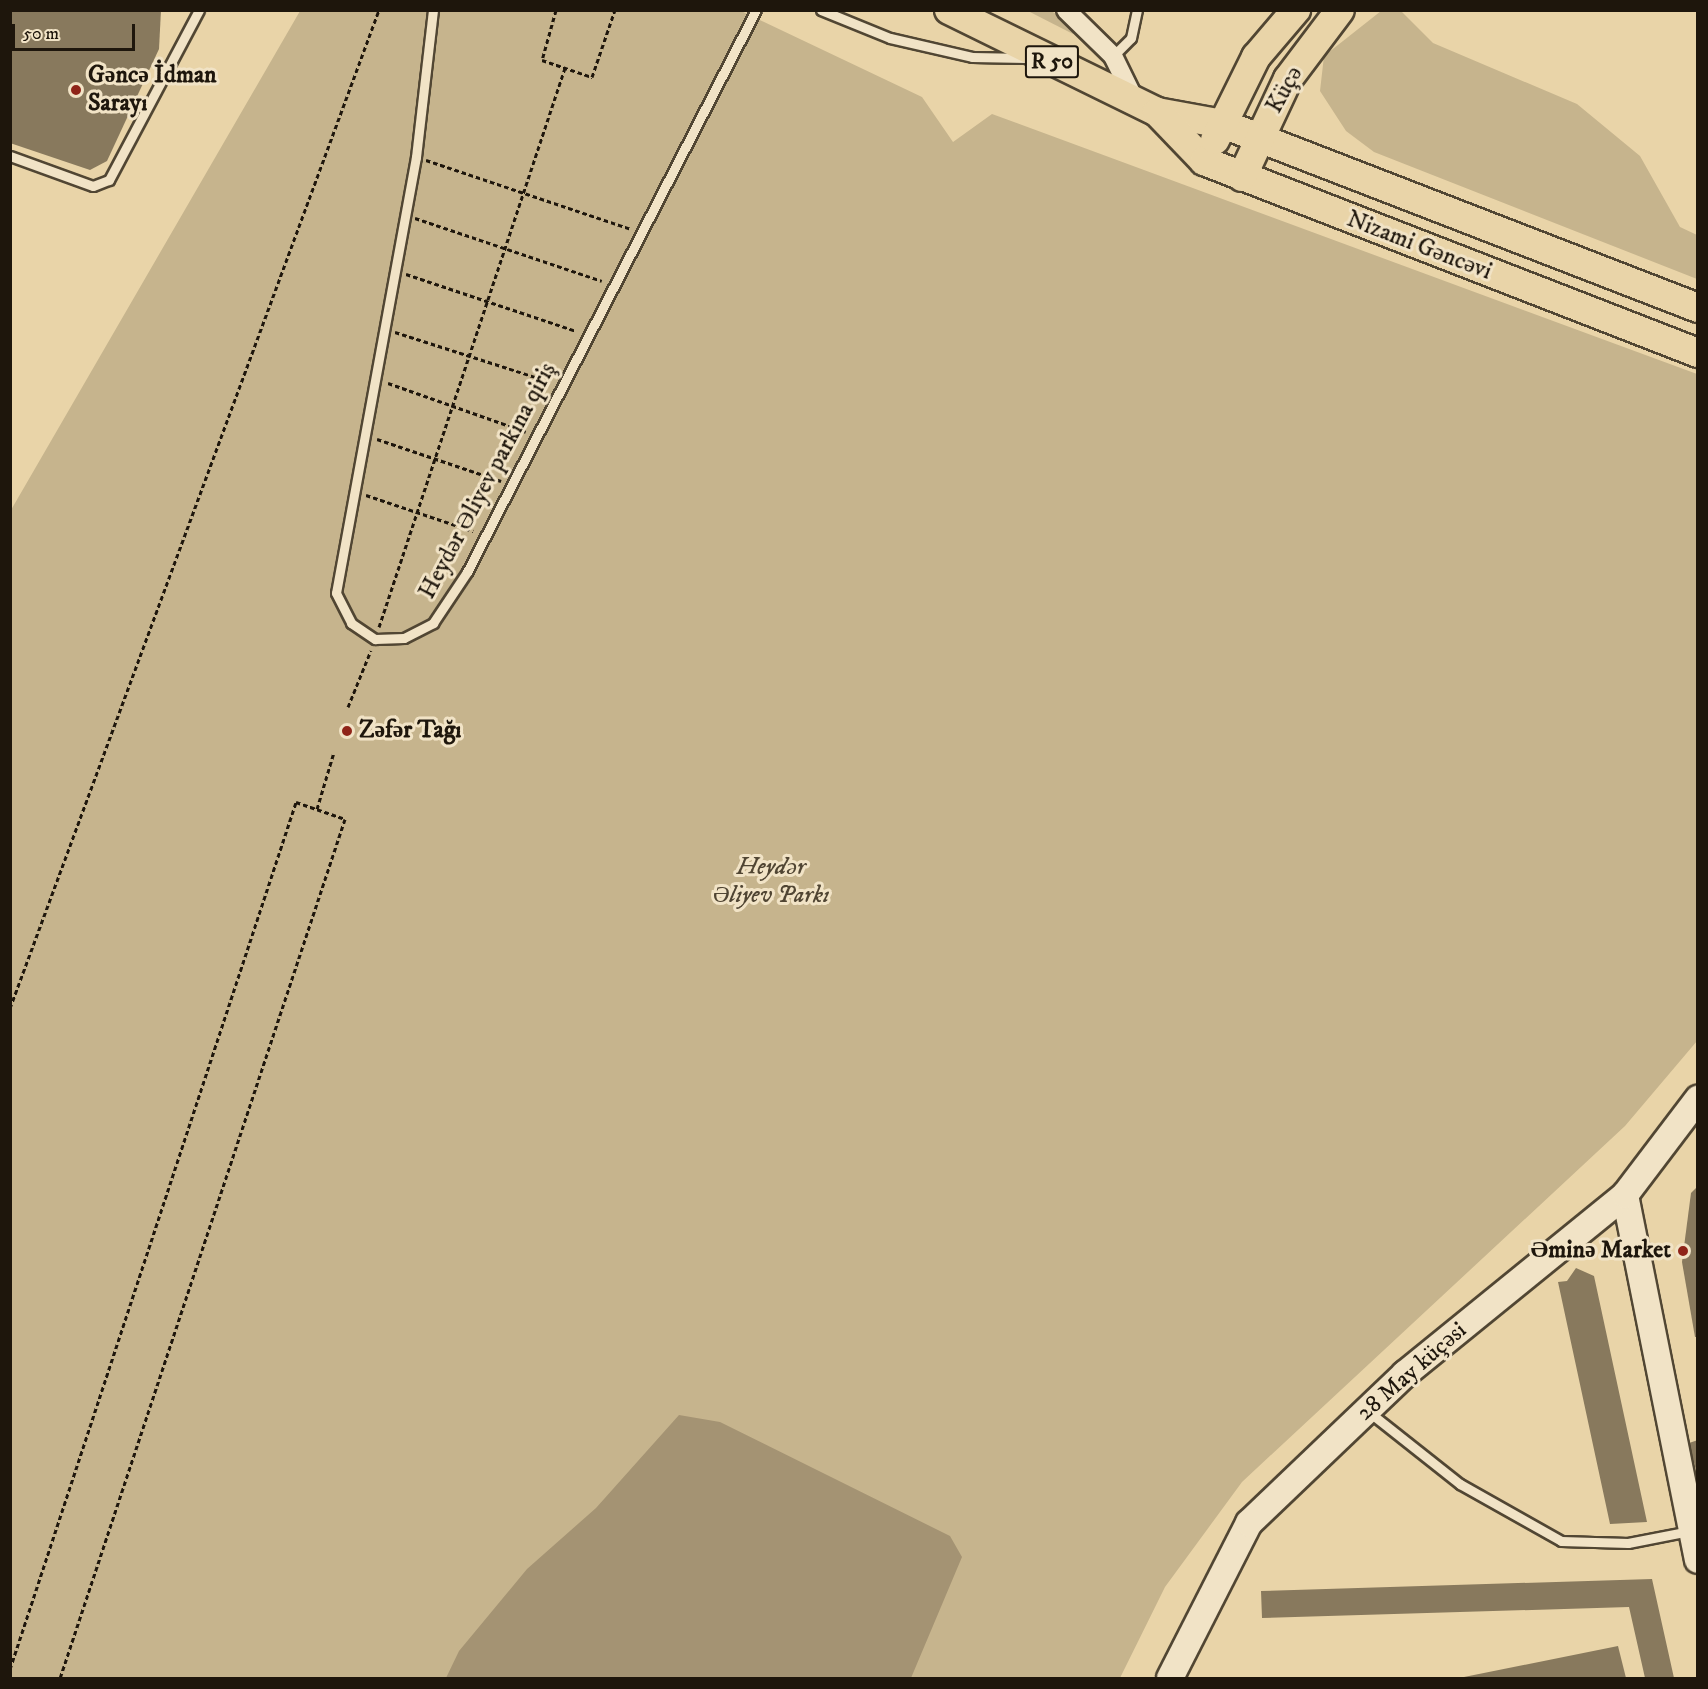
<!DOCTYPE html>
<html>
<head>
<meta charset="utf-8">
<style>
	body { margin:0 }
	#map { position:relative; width:1708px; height:1689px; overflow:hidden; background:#e9d4a8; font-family:"IM FELL DW Pica",serif }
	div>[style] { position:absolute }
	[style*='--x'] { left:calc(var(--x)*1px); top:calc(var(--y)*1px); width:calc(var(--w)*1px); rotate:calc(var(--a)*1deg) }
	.green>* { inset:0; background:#c6b48d }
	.water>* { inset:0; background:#a49373 }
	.building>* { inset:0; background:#88795d }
	.path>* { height:3px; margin-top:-1.5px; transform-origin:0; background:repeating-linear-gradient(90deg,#1e160c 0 4.5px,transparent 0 7.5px) }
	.roads { filter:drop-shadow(2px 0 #514633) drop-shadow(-2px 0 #514633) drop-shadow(0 2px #514633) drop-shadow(0 -2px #514633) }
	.lane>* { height:9px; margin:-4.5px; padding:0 4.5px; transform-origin:4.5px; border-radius:4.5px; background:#f1e3c6 }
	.street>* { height:18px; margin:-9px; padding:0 9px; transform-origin:9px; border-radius:9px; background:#f1e3c6 }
	.secondary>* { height:26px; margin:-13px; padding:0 13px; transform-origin:13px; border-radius:13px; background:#f1e3c6 }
	.primary>* { height:28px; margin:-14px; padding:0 14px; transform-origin:14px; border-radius:14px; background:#e9d4a8 }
	.dots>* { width:16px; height:16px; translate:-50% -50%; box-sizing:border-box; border:3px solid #f1e3c6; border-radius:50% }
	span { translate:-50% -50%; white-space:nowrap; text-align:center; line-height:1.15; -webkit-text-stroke:6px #f1e3c6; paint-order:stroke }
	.shield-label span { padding:2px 4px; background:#f1e3c6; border:2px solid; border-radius:4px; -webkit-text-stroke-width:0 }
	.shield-label { font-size:22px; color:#1e160c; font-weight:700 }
	.poi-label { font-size:24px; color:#1e160c; font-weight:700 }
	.left { translate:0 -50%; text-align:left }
	.right { translate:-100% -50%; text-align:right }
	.street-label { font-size:24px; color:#1e160c }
	.park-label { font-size:24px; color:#504533; font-style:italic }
	.frame { position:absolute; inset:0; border:12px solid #1e160c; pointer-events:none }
	.scale { position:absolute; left:12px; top:24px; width:123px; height:27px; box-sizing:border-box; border:3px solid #1e160c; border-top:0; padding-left:8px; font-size:18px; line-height:21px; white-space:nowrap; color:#1e160c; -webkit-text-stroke:4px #f1e3c6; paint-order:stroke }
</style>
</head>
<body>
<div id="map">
	<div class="green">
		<i style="clip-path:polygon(300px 11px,741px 11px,922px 97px,953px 142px,992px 114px,1697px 374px,1697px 1041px,1625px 1126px,1242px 1482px,1165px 1587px,1120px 1678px,11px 1678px,11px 510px)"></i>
		<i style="clip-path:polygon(1028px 11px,1051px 11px,1074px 24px,1073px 34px)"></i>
		<i style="clip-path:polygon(1381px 11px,1401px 11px,1433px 43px,1577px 104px,1640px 156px,1680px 227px,1697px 235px,1697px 279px,1374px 152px,1346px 131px,1320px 91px,1324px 56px)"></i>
	</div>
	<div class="water">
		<i style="clip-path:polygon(679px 1415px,720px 1422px,950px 1536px,962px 1557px,911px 1678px,446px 1678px,459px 1651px,527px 1569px,596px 1508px)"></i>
	</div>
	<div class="building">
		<i style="clip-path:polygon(10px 10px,161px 10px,159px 49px,107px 161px,90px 170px,10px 143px)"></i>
		<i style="clip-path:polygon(1698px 1186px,1698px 1337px,1695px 1337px,1682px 1262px,1691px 1193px)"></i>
		<i style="clip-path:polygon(1576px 1268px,1594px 1276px,1647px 1522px,1610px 1524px,1558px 1282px,1567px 1281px)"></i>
		<i style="clip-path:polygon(1698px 1440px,1698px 1474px,1697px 1474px,1689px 1443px)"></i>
		<i style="clip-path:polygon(1652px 1579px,1674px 1678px,1645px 1678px,1629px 1607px,1262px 1618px,1261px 1591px)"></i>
		<i style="clip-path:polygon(1618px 1646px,1626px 1678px,1464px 1678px,1464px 1677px)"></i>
	</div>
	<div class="path">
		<i style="--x:556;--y:10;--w:52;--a:105.6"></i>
		<i style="--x:542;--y:60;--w:53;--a:18.8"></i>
		<i style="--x:592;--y:77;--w:71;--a:-71.1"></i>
		<i style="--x:426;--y:160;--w:216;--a:18.6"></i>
		<i style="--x:415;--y:218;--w:197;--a:18.6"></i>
		<i style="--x:406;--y:274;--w:179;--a:18.5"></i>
		<i style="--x:395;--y:332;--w:164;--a:17.8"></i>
		<i style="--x:388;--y:383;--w:146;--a:19.5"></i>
		<i style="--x:377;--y:439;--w:131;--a:18.7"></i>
		<i style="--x:366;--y:495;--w:113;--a:18.6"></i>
		<i style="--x:379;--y:627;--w:589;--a:-71.6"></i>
		<i style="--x:348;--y:707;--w:61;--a:-68"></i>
		<i style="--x:317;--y:809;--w:59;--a:-73.4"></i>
		<i style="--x:10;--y:1008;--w:1064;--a:-69.71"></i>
		<i style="--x:10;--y:1669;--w:913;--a:-71.74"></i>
		<i style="--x:296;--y:802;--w:52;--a:19.1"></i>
		<i style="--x:345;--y:819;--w:905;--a:108.35"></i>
	</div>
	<div class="roads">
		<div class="lane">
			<i style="--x:433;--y:10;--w:148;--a:96.6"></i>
			<i style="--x:416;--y:157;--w:443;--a:100.4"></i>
			<i style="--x:336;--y:593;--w:34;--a:63"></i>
			<i style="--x:351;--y:623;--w:29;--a:34"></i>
			<i style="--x:375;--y:639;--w:29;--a:-2"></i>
			<i style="--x:404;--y:638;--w:33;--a:-27"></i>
			<i style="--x:433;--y:623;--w:61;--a:-56.3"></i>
			<i style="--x:467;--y:572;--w:632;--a:-62.79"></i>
			<i style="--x:821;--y:10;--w:74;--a:22.1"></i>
			<i style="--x:890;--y:38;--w:84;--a:13"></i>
			<i style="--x:972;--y:57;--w:54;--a:1.1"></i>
			<i style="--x:1113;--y:56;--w:25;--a:-45"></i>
			<i style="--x:1131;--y:38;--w:29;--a:-78"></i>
			<i style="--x:10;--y:156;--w:88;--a:19.9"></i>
			<i style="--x:93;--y:186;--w:17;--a:-21"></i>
			<i style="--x:109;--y:180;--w:192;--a:-62.1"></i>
			<i style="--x:1369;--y:1412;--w:116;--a:38.4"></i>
			<i style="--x:1460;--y:1484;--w:116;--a:29.4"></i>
			<i style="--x:1561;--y:1541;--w:67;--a:1.7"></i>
			<i style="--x:1628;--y:1543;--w:62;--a:-11.1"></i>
		</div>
		<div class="street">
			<i style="--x:1066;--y:10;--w:66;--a:44.4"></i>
			<i style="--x:1113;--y:56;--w:50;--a:63.9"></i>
		</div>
		<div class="secondary">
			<i style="--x:1625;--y:1195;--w:372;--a:78.7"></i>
			<i style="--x:1170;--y:1678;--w:174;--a:-63"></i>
			<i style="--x:1249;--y:1523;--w:216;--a:-43.7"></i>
			<i style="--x:1405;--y:1374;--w:284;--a:-39.1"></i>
			<i style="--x:1625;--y:1195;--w:121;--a:-52.8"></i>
		</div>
		<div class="primary">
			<i style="--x:949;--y:10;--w:232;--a:26.1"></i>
			<i style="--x:1157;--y:112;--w:67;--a:10.3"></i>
			<i style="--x:1223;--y:124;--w:509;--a:21.17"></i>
			<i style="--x:1157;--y:112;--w:68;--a:46.2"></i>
			<i style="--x:1204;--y:161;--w:530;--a:21.24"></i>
			<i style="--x:1215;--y:140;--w:93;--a:-63.7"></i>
			<i style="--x:1256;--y:57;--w:62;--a:-49.6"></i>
			<i style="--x:1242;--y:177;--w:108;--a:-64.9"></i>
			<i style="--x:1288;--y:79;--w:86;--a:-53"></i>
		</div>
	</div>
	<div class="dots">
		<i style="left:76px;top:90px;background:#8f2418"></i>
		<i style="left:347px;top:731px;background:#8f2418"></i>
		<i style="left:1683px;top:1251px;background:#8f2418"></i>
	</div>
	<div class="shield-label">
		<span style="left:1052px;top:62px">R 50</span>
	</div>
	<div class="poi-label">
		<span class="left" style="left:88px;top:90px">Gəncə İdman<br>Sarayı</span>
		<span class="left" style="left:359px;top:731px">Zəfər Tağı</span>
		<span class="right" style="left:1671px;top:1251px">Əminə Market</span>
	</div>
	<div class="street-label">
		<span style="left:1285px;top:90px;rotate:-61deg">Küçə</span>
		<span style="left:1419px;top:246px;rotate:21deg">Nizami Gəncəvi</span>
		<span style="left:488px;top:481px;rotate:-62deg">Heydər Əliyev parkına qiriş</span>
		<span style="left:1412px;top:1372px;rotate:-41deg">28 May küçəsi</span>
	</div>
	<div class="park-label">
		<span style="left:771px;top:882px">Heydər<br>Əliyev Parkı</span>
	</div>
	<div class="frame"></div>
	<div class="scale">50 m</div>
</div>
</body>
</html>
